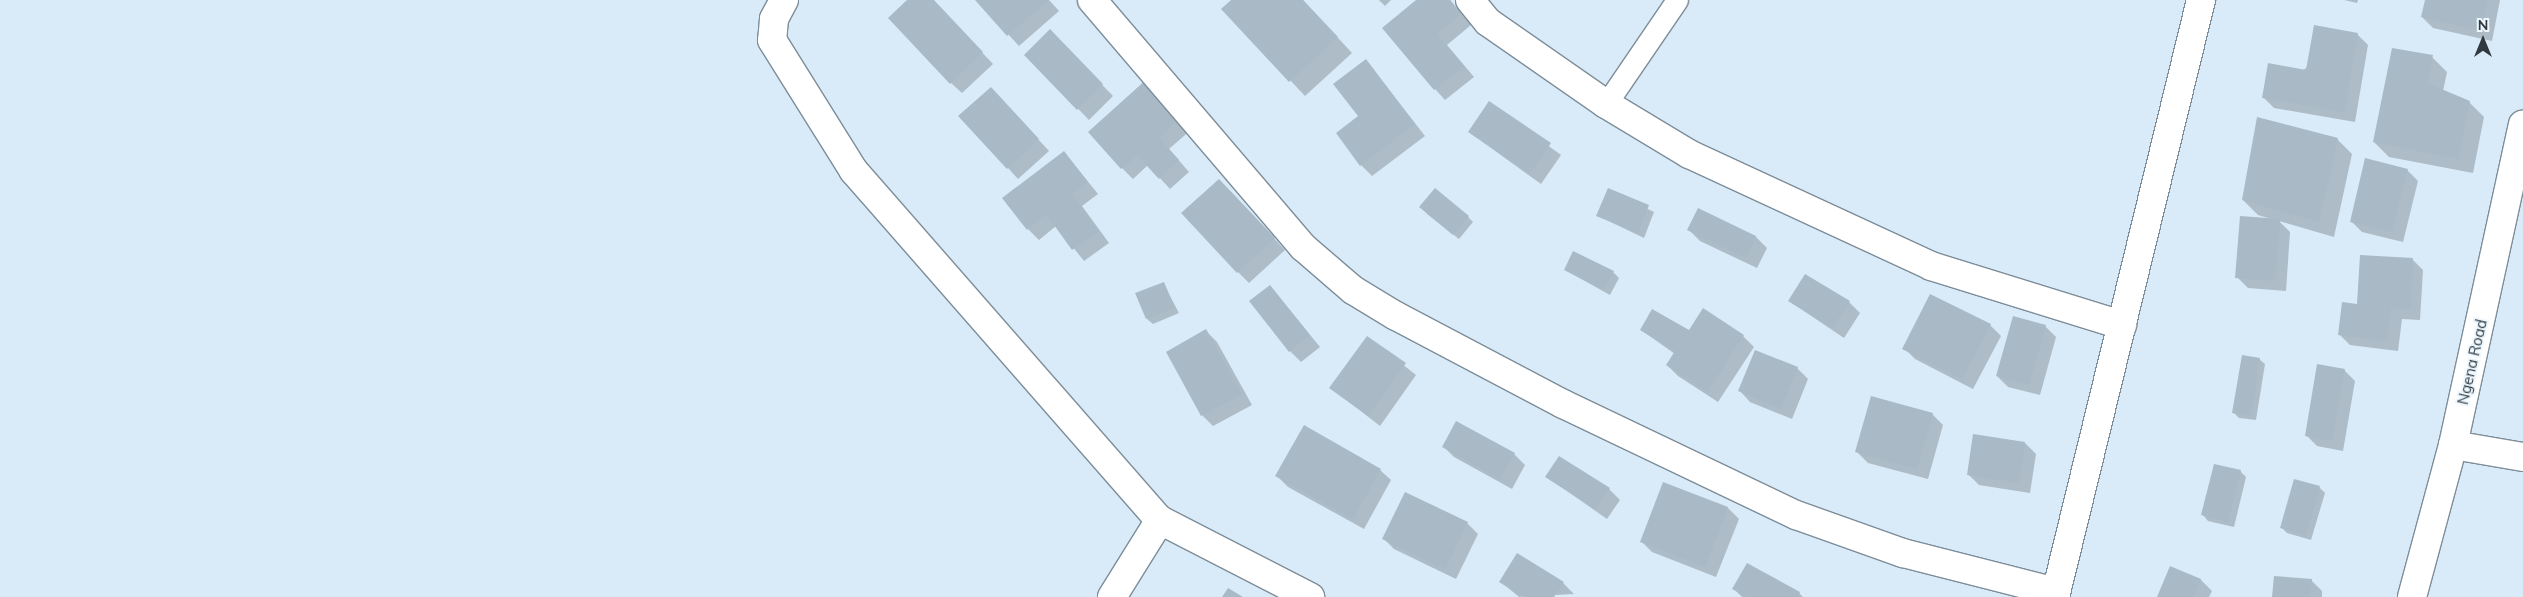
<!DOCTYPE html>
<html>
<head>
<meta charset="utf-8">
<style>
	body { margin:0 }
	#map { position:relative; width:2523px; height:597px; overflow:hidden; background:#d9ebf8; font-family:Mulish,sans-serif }
	div>[style] { position:absolute }
	[style*='--x'] { left:calc(var(--x)*1px); top:calc(var(--y)*1px); width:calc(var(--w)*1px); rotate:calc(var(--a)*1deg) }
	.shadow>* { inset:0; background:#0003 }
	.building>* { inset:0; background:#a9bac6 }
	.roads { filter:drop-shadow(1px 0 #7d8d99) drop-shadow(-1px 0 #7d8d99) drop-shadow(0 1px #7d8d99) drop-shadow(0 -1px #7d8d99) }
	.service>* { height:21px; margin:-10.5px; padding:0 10.5px; transform-origin:10.5px; border-radius:10.5px; background:#fff }
	.minor>* { height:28px; margin:-14px; padding:0 14px; transform-origin:14px; border-radius:14px; background:#fff }
	.tertiary>* { height:28px; margin:-14px; padding:0 14px; transform-origin:14px; border-radius:14px; background:#fff }
	span { translate:-50% -50%; white-space:nowrap; text-align:center; line-height:1.15; -webkit-text-stroke:4px #ecf7ff; paint-order:stroke }
	.street-label { font-size:15px; color:#32393e }
	.north { position:absolute; left:2458px; top:15px; width:50px; height:50px; -webkit-text-stroke:4px #ecf7ff; paint-order:stroke; rotate:0deg; font-size:14px; font-weight:700; line-height:20px; text-align:center; color:#32393e }
	.north::after { content:''; display:block; margin:auto; width:18px; height:22px; background:#32393e; clip-path:polygon(50% 0,100% 100%,50% 72%,0 100%) }
</style>
</head>
<body>
<div id="map">
	<div class="shadow">
		<i style="clip-path:polygon(908px 0,932px 0,993px 64px,962px 93px,951px 83px)"></i>
		<i style="clip-path:polygon(977px 0,1049px 0,1059px 11px,1019px 46px)"></i>
		<i style="clip-path:polygon(1233px 0,1303px 0,1352px 53px,1305px 96px,1223px 9px)"></i>
		<i style="clip-path:polygon(1379px 0,1391px 0,1385px 6px)"></i>
		<i style="clip-path:polygon(1418px 0,1450px 0,1471px 25px,1447px 45px,1474px 77px,1445px 100px,1435px 89px)"></i>
		<i style="clip-path:polygon(2344px 0,2358px 0,2357px 3px)"></i>
		<i style="clip-path:polygon(2426px 0,2500px 0,2492px 41px,2433px 28px,2422px 17px)"></i>
		<i style="clip-path:polygon(1050px 31px,1113px 96px,1089px 120px,1026px 55px)"></i>
		<i style="clip-path:polygon(2357px 34px,2368px 45px,2355px 122px,2274px 108px,2263px 97px)"></i>
		<i style="clip-path:polygon(2432px 57px,2447px 72px,2443px 91px,2469px 102px,2484px 117px,2473px 173px,2389px 157px,2374px 142px)"></i>
		<i style="clip-path:polygon(1366px 60px,1425px 136px,1372px 176px,1361px 165px)"></i>
		<i style="clip-path:polygon(1148px 80px,1193px 128px,1169px 149px,1189px 172px,1170px 189px,1148px 165px,1133px 179px,1122px 168px)"></i>
		<i style="clip-path:polygon(1001px 99px,1049px 151px,1018px 179px,1008px 168px)"></i>
		<i style="clip-path:polygon(1489px 103px,1561px 155px,1541px 184px,1469px 132px)"></i>
		<i style="clip-path:polygon(2337px 139px,2352px 154px,2334px 237px,2279px 221px,2290px 232px,2286px 291px,2248px 288px,2237px 277px,2271px 219px,2258px 215px,2243px 200px)"></i>
		<i style="clip-path:polygon(1064px 152px,1098px 194px,1082px 206px,1109px 243px,1084px 261px,1056px 226px,1039px 240px,1028px 229px)"></i>
		<i style="clip-path:polygon(2407px 170px,2418px 181px,2403px 242px,2362px 232px,2351px 221px)"></i>
		<i style="clip-path:polygon(1609px 190px,1654px 212px,1644px 238px,1598px 216px)"></i>
		<i style="clip-path:polygon(1230px 191px,1285px 250px,1249px 283px,1238px 272px)"></i>
		<i style="clip-path:polygon(1698px 210px,1756px 237px,1767px 248px,1757px 268px,1700px 241px,1689px 230px)"></i>
		<i style="clip-path:polygon(1426px 213px,1468px 217px,1473px 222px,1459px 239px)"></i>
		<i style="clip-path:polygon(2412px 259px,2423px 270px,2420px 320px,2402px 319px,2398px 351px,2350px 345px,2339px 334px,2358px 305px)"></i>
		<i style="clip-path:polygon(1565px 270px,1613px 272px,1619px 278px,1610px 295px)"></i>
		<i style="clip-path:polygon(1163px 283px,1179px 313px,1153px 324px,1147px 319px)"></i>
		<i style="clip-path:polygon(1270px 286px,1320px 347px,1301px 362px,1290px 351px)"></i>
		<i style="clip-path:polygon(1789px 301px,1849px 302px,1860px 313px,1844px 338px)"></i>
		<i style="clip-path:polygon(1990px 325px,2001px 336px,1973px 389px,1915px 359px,1904px 348px)"></i>
		<i style="clip-path:polygon(2045px 326px,2056px 337px,2040px 395px,2008px 387px,1997px 376px)"></i>
		<i style="clip-path:polygon(1641px 330px,1743px 336px,1754px 347px,1718px 402px,1678px 376px,1667px 365px,1675px 354px)"></i>
		<i style="clip-path:polygon(1206px 331px,1217px 342px,1252px 405px,1213px 426px,1202px 415px,1167px 352px)"></i>
		<i style="clip-path:polygon(1368px 337px,1416px 375px,1380px 426px,1331px 388px)"></i>
		<i style="clip-path:polygon(2259px 359px,2265px 364px,2256px 420px,2239px 418px,2234px 413px)"></i>
		<i style="clip-path:polygon(1797px 368px,1808px 379px,1792px 419px,1750px 402px,1740px 391px)"></i>
		<i style="clip-path:polygon(2344px 370px,2355px 381px,2343px 451px,2317px 446px,2306px 435px)"></i>
		<i style="clip-path:polygon(1932px 414px,1943px 425px,1928px 479px,1868px 463px,1857px 452px)"></i>
		<i style="clip-path:polygon(2025px 443px,2036px 454px,2030px 493px,1979px 485px,1968px 474px)"></i>
		<i style="clip-path:polygon(1443px 446px,1514px 454px,1525px 465px,1512px 489px,1454px 457px)"></i>
		<i style="clip-path:polygon(1380px 470px,1391px 480px,1364px 529px,1288px 487px,1277px 476px)"></i>
		<i style="clip-path:polygon(2240px 471px,2246px 477px,2234px 527px,2208px 521px,2203px 515px)"></i>
		<i style="clip-path:polygon(1547px 477px,1609px 489px,1620px 500px,1607px 519px)"></i>
		<i style="clip-path:polygon(2319px 487px,2325px 493px,2311px 540px,2287px 533px,2282px 528px)"></i>
		<i style="clip-path:polygon(1405px 493px,1467px 523px,1478px 534px,1456px 579px,1394px 549px,1383px 538px)"></i>
		<i style="clip-path:polygon(1728px 508px,1739px 519px,1716px 577px,1652px 552px,1641px 541px)"></i>
		<i style="clip-path:polygon(2171px 568px,2201px 580px,2212px 591px,2209px 597px,2158px 597px)"></i>
		<i style="clip-path:polygon(2311px 580px,2322px 591px,2322px 597px,2273px 597px)"></i>
		<i style="clip-path:polygon(1501px 582px,1563px 583px,1574px 594px,1519px 597px)"></i>
		<i style="clip-path:polygon(1734px 589px,1799px 593px,1803px 597px,1742px 597px)"></i>
	</div>
	<div class="building">
		<i style="clip-path:polygon(907px 0,934px 0,983px 52px,950px 84px,888px 18px)"></i>
		<i style="clip-path:polygon(975px 0,1049px 0,1007px 36px)"></i>
		<i style="clip-path:polygon(1231px 0,1303px 0,1338px 37px,1289px 82px,1221px 9px)"></i>
		<i style="clip-path:polygon(1416px 0,1450px 0,1461px 13px,1437px 34px,1464px 66px,1434px 90px,1382px 28px)"></i>
		<i style="clip-path:polygon(2425px 0,2488px 0,2481px 31px,2421px 17px)"></i>
		<i style="clip-path:polygon(2314px 25px,2358px 33px,2344px 112px,2262px 98px,2268px 63px,2306px 70px)"></i>
		<i style="clip-path:polygon(1050px 29px,1103px 84px,1077px 110px,1024px 55px)"></i>
		<i style="clip-path:polygon(2392px 48px,2433px 55px,2427px 83px,2470px 101px,2458px 159px,2373px 142px)"></i>
		<i style="clip-path:polygon(1366px 59px,1415px 124px,1360px 166px,1336px 133px,1358px 116px,1333px 84px)"></i>
		<i style="clip-path:polygon(1148px 78px,1183px 116px,1159px 138px,1179px 160px,1159px 179px,1137px 155px,1121px 169px,1088px 132px)"></i>
		<i style="clip-path:polygon(991px 87px,1039px 139px,1007px 169px,958px 116px)"></i>
		<i style="clip-path:polygon(1489px 101px,1551px 143px,1530px 174px,1468px 132px)"></i>
		<i style="clip-path:polygon(2257px 117px,2338px 138px,2319px 222px,2242px 200px)"></i>
		<i style="clip-path:polygon(1064px 151px,1088px 182px,1072px 194px,1099px 232px,1072px 250px,1046px 214px,1027px 230px,1002px 198px)"></i>
		<i style="clip-path:polygon(2365px 158px,2408px 169px,2392px 232px,2350px 222px)"></i>
		<i style="clip-path:polygon(1219px 179px,1275px 238px,1237px 273px,1181px 213px)"></i>
		<i style="clip-path:polygon(1435px 188px,1469px 216px,1453px 235px,1419px 207px)"></i>
		<i style="clip-path:polygon(1608px 188px,1649px 205px,1638px 233px,1596px 216px)"></i>
		<i style="clip-path:polygon(1698px 208px,1756px 236px,1746px 258px,1687px 230px)"></i>
		<i style="clip-path:polygon(2240px 216px,2280px 219px,2275px 281px,2235px 278px)"></i>
		<i style="clip-path:polygon(1573px 251px,1614px 271px,1604px 290px,1564px 270px)"></i>
		<i style="clip-path:polygon(2360px 255px,2413px 258px,2410px 310px,2391px 308px,2387px 341px,2338px 335px,2342px 302px,2357px 304px)"></i>
		<i style="clip-path:polygon(1805px 274px,1850px 301px,1832px 328px,1788px 301px)"></i>
		<i style="clip-path:polygon(1164px 282px,1175px 308px,1146px 319px,1135px 293px)"></i>
		<i style="clip-path:polygon(1270px 285px,1310px 335px,1289px 352px,1249px 301px)"></i>
		<i style="clip-path:polygon(1930px 294px,1991px 324px,1962px 379px,1902px 349px)"></i>
		<i style="clip-path:polygon(1703px 308px,1744px 335px,1707px 392px,1666px 365px,1675px 351px,1640px 330px,1652px 309px,1689px 330px)"></i>
		<i style="clip-path:polygon(2013px 316px,2046px 325px,2029px 385px,1996px 376px)"></i>
		<i style="clip-path:polygon(1206px 329px,1242px 394px,1201px 416px,1166px 352px)"></i>
		<i style="clip-path:polygon(1367px 336px,1406px 363px,1368px 416px,1329px 388px)"></i>
		<i style="clip-path:polygon(1755px 350px,1798px 367px,1781px 409px,1738px 391px)"></i>
		<i style="clip-path:polygon(2242px 355px,2260px 358px,2251px 416px,2232px 413px)"></i>
		<i style="clip-path:polygon(2317px 364px,2345px 369px,2332px 441px,2305px 436px)"></i>
		<i style="clip-path:polygon(1871px 396px,1933px 413px,1917px 469px,1855px 452px)"></i>
		<i style="clip-path:polygon(1456px 421px,1515px 453px,1500px 479px,1442px 447px)"></i>
		<i style="clip-path:polygon(1304px 425px,1381px 469px,1353px 519px,1275px 476px)"></i>
		<i style="clip-path:polygon(1973px 434px,2025px 442px,2019px 483px,1967px 475px)"></i>
		<i style="clip-path:polygon(1559px 456px,1610px 488px,1595px 509px,1545px 477px)"></i>
		<i style="clip-path:polygon(2214px 464px,2241px 470px,2228px 522px,2201px 515px)"></i>
		<i style="clip-path:polygon(2294px 479px,2320px 486px,2306px 535px,2280px 528px)"></i>
		<i style="clip-path:polygon(1663px 482px,1728px 507px,1705px 567px,1640px 542px)"></i>
		<i style="clip-path:polygon(1405px 492px,1468px 522px,1445px 569px,1382px 539px)"></i>
		<i style="clip-path:polygon(1517px 553px,1564px 582px,1554px 597px,1524px 597px,1499px 582px)"></i>
		<i style="clip-path:polygon(1747px 563px,1800px 592px,1798px 597px,1747px 597px,1732px 589px)"></i>
		<i style="clip-path:polygon(2170px 566px,2201px 579px,2194px 597px,2157px 597px)"></i>
		<i style="clip-path:polygon(2274px 576px,2312px 579px,2310px 597px,2272px 597px)"></i>
		<i style="clip-path:polygon(1228px 588px,1243px 597px,1222px 597px)"></i>
	</div>
	<div class="roads">
		<div class="service">
			<i style="--x:1606;--y:104;--w:126;--a:-55.7"></i>
		</div>
		<div class="minor">
			<i style="--x:784;--y:0;--w:21;--a:118"></i>
			<i style="--x:774;--y:19;--w:21;--a:95"></i>
			<i style="--x:772;--y:40;--w:155;--a:58"></i>
			<i style="--x:854;--y:171;--w:464;--a:48.8"></i>
			<i style="--x:1160;--y:520;--w:169;--a:27.2"></i>
			<i style="--x:1092;--y:0;--w:325;--a:49.5"></i>
			<i style="--x:1303;--y:247;--w:66;--a:40.7"></i>
			<i style="--x:1353;--y:290;--w:50;--a:31.2"></i>
			<i style="--x:1396;--y:316;--w:189;--a:27.8"></i>
			<i style="--x:1563;--y:404;--w:258;--a:25.5"></i>
			<i style="--x:1796;--y:515;--w:114;--a:19.6"></i>
			<i style="--x:1903;--y:553;--w:158;--a:14.3"></i>
			<i style="--x:1470;--y:0;--w:28;--a:51"></i>
			<i style="--x:1488;--y:22;--w:144;--a:34.8"></i>
			<i style="--x:1606;--y:104;--w:97;--a:31.1"></i>
			<i style="--x:1689;--y:154;--w:267;--a:24.8"></i>
			<i style="--x:1931;--y:266;--w:200;--a:17.2"></i>
			<i style="--x:2453;--y:445;--w:71;--a:9.7"></i>
			<i style="--x:1112;--y:597;--w:91;--a:-58.1"></i>
			<i style="--x:2055;--y:597;--w:615;--a:-76.26"></i>
		</div>
		<div class="tertiary">
			<i style="--x:2412;--y:597;--w:157;--a:-74.9"></i>
			<i style="--x:2453;--y:445;--w:328;--a:-77.7"></i>
		</div>
	</div>
	<div class="street-label">
		<span style="left:2472px;top:362px;rotate:-77deg">Ngena Road</span>
	</div>
	<div class="north">N</div>
</div>
</body>
</html>
